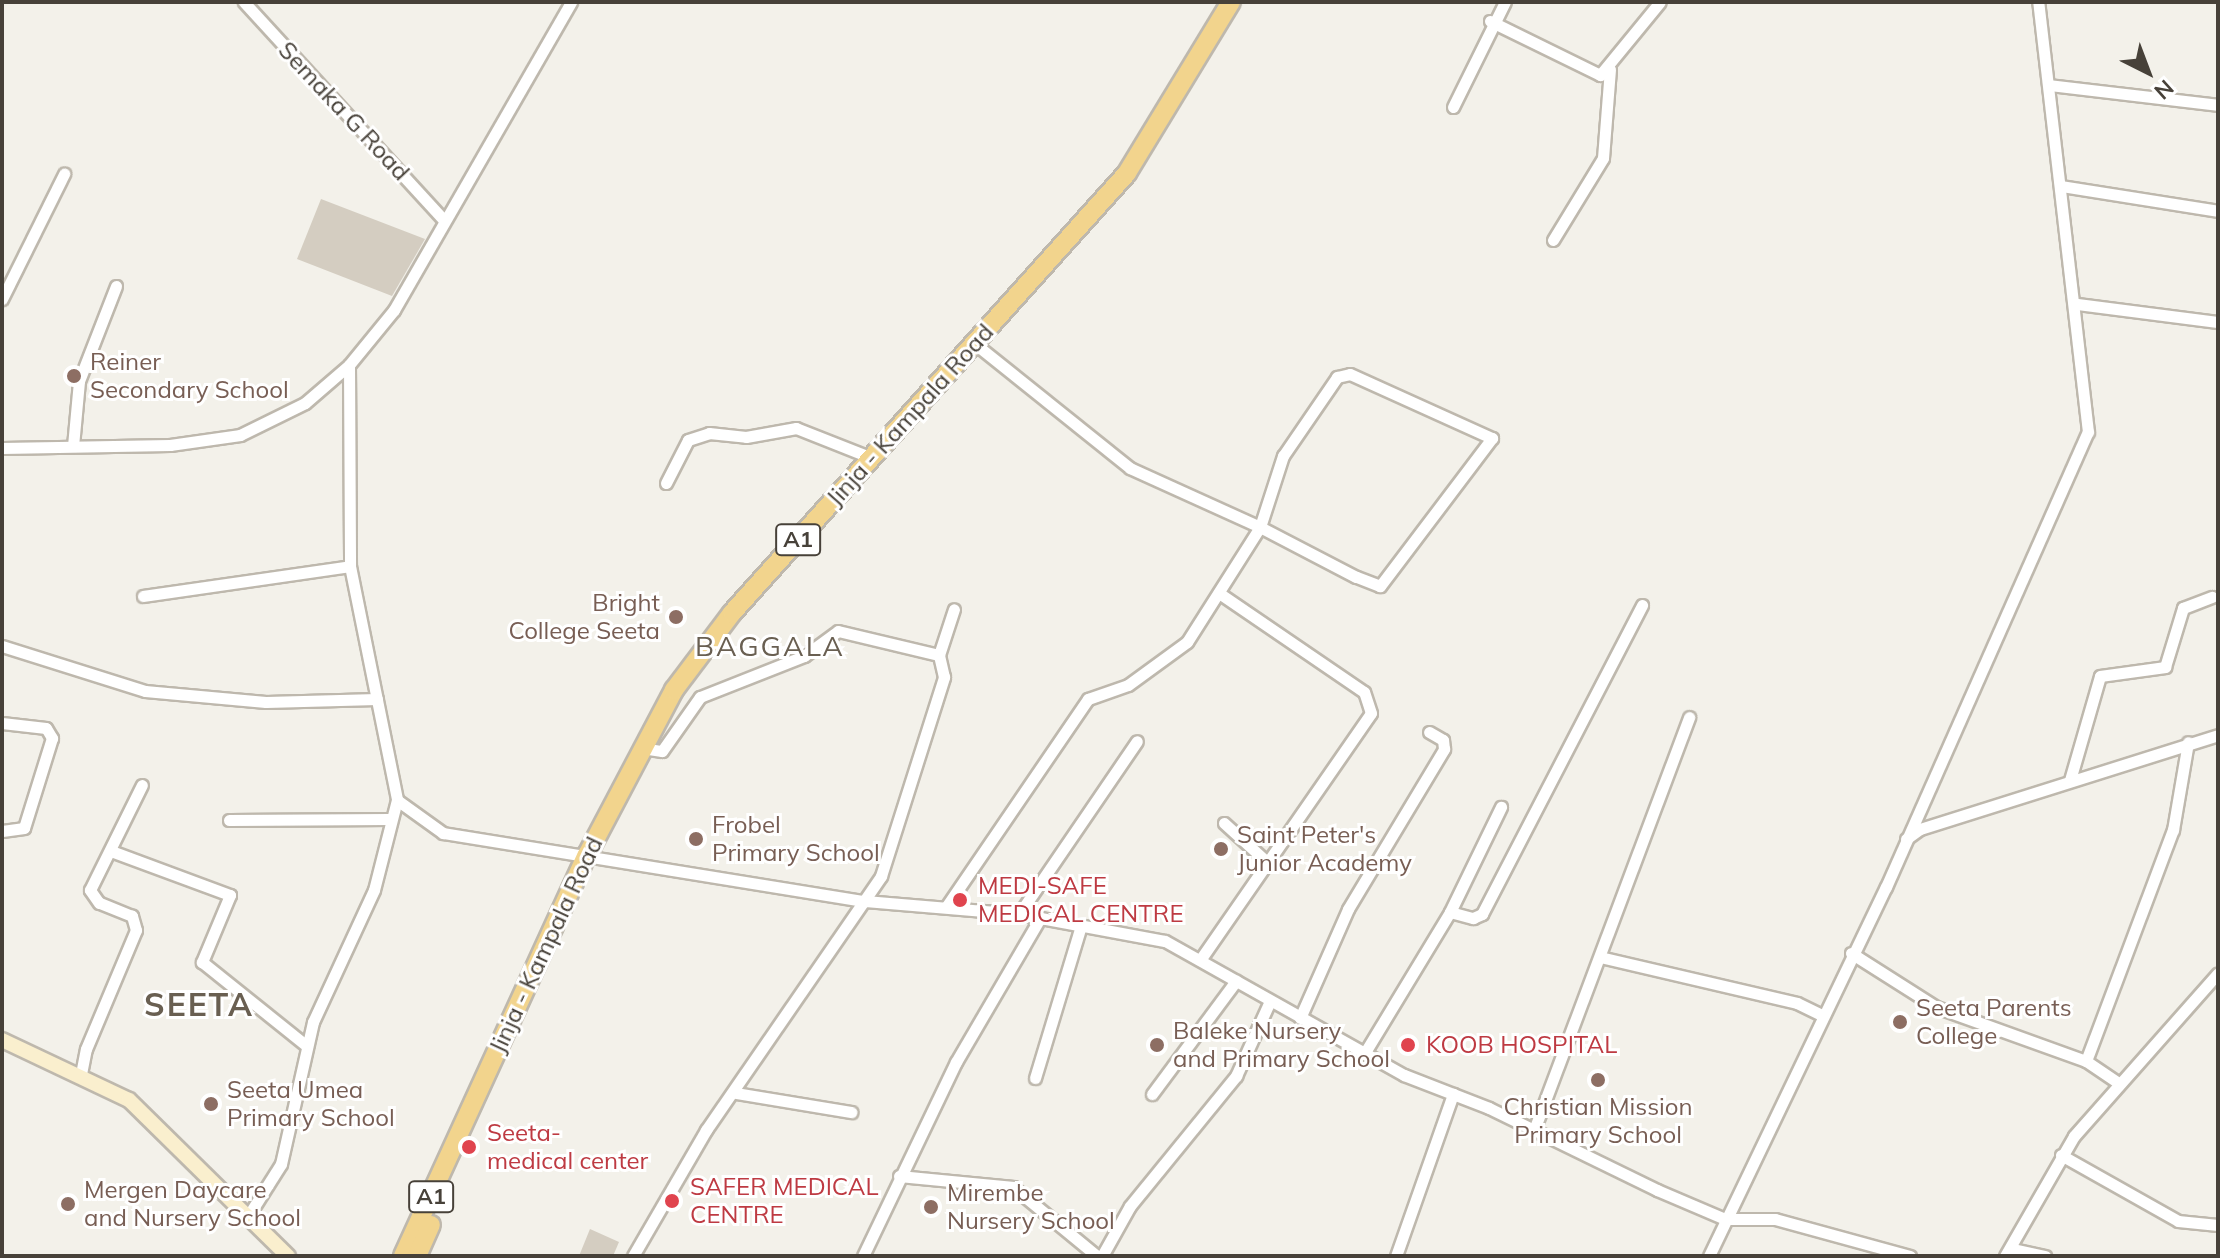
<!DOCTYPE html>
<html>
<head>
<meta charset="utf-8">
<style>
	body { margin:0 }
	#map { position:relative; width:2220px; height:1258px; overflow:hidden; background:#f3f1ea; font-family:Mulish,sans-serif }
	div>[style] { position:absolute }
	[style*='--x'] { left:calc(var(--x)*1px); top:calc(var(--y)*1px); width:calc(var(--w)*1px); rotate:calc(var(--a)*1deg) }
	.building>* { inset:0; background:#d4cdc1 }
	.roads { filter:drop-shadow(2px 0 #beb8ad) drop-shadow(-2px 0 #beb8ad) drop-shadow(0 2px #beb8ad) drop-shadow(0 -2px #beb8ad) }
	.minor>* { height:11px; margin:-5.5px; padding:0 5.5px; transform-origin:5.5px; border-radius:5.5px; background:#fff }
	.secondary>* { height:14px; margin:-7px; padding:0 7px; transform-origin:7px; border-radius:7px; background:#faefce }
	.trunk>* { height:18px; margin:-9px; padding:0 9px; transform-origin:9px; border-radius:9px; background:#f2d48d }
	.dots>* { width:22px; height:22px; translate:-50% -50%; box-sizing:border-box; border:4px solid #fff; border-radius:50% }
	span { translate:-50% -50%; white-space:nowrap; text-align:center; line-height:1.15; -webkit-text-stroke:6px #fff; paint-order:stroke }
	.shield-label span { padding:2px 6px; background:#fff; border:2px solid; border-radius:6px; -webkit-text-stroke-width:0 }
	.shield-label { font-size:22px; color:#474139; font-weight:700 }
	.street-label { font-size:24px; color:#474139 }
	.education-label { font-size:24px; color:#785e54 }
	.left { translate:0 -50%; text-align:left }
	.right { translate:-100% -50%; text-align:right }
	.health-label { font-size:24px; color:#be3a42 }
	.quarter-label { font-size:28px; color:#695f51; letter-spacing:2px }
	.district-label { font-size:32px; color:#695f51; font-weight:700; letter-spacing:2px }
	.frame { position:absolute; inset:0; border:4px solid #474139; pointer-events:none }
	.north { position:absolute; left:2108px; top:32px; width:80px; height:80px; -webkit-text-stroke:6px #fff; paint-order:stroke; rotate:138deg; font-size:22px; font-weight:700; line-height:32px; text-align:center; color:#474139 }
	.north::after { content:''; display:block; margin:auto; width:28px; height:36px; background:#474139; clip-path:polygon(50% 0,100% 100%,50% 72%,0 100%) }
</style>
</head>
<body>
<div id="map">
	<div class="building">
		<i style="clip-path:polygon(321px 199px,425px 239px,392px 296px,297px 259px)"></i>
		<i style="clip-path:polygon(590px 1229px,619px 1242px,613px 1256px,579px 1256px)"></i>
	</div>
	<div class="roads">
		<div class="minor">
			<i style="--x:244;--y:2;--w:296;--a:47.5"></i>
			<i style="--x:1490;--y:21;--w:123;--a:26.1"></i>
			<i style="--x:1600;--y:75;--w:94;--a:-50.6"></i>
			<i style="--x:2049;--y:85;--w:170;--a:6.7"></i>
			<i style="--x:1453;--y:107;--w:117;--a:-63.7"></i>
			<i style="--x:2061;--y:186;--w:159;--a:9"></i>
			<i style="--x:1553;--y:240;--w:96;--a:-58.6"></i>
			<i style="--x:1603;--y:158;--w:89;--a:-85.5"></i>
			<i style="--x:2;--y:299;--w:140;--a:-63.6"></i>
			<i style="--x:2077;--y:304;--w:142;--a:7.3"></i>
			<i style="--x:349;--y:365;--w:201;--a:89.7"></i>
			<i style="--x:350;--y:566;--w:239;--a:78.6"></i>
			<i style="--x:397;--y:800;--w:57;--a:35.7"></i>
			<i style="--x:443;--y:833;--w:427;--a:9.2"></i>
			<i style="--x:865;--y:901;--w:155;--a:4.8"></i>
			<i style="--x:1019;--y:914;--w:148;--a:10.5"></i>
			<i style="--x:1165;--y:941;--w:274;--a:29.3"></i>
			<i style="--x:1404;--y:1075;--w:91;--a:21.2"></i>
			<i style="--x:1489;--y:1108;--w:187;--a:26"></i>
			<i style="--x:1657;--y:1190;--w:74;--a:23.1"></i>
			<i style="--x:1725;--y:1219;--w:50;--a:0"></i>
			<i style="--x:1775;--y:1219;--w:140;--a:15.3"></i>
			<i style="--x:73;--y:446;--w:65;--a:-84.7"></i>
			<i style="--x:79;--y:381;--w:102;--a:-68.7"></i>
			<i style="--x:2;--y:448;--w:168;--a:-1"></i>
			<i style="--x:170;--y:445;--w:71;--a:-8.1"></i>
			<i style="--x:240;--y:435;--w:72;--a:-26.2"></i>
			<i style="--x:305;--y:403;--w:58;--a:-40.8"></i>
			<i style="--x:349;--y:365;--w:71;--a:-50.7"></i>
			<i style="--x:394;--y:310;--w:355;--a:-60.1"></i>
			<i style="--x:666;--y:483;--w:48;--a:-62.9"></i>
			<i style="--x:688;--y:440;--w:22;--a:-18"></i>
			<i style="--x:709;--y:433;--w:37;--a:6"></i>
			<i style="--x:746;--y:437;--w:51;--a:-10.2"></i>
			<i style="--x:796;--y:428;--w:82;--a:21.5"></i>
			<i style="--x:143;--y:596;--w:209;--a:-8.2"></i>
			<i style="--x:2;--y:646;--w:150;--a:17.5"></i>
			<i style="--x:145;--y:691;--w:121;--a:5.2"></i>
			<i style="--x:266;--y:702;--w:111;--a:-1.5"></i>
			<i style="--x:2;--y:723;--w:44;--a:6.5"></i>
			<i style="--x:46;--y:728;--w:12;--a:59"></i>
			<i style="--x:52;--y:738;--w:94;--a:107.3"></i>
			<i style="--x:24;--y:828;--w:22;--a:172"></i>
			<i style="--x:642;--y:748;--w:20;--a:9"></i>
			<i style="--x:662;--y:751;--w:66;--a:-54.9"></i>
			<i style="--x:700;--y:697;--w:112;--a:-21.5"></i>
			<i style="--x:804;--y:656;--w:42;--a:-36.3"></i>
			<i style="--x:838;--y:631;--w:104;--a:13.4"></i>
			<i style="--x:2070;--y:780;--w:108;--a:-73.9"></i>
			<i style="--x:2100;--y:676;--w:66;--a:-7.9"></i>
			<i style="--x:2165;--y:667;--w:62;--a:-73"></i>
			<i style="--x:2183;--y:608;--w:31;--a:-21"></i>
			<i style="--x:229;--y:820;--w:160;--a:-0.4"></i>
			<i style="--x:1224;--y:823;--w:61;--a:42.3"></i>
			<i style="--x:1906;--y:839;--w:17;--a:-36"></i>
			<i style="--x:1920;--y:829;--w:312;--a:-17.5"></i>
			<i style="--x:111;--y:851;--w:127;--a:20.3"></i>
			<i style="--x:230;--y:895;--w:73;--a:112.7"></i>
			<i style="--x:202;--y:962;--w:134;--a:38.7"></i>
			<i style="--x:946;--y:907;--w:252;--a:-55.7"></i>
			<i style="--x:1088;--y:699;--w:42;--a:-19.3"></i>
			<i style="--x:1128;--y:685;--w:73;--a:-36.1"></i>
			<i style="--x:1187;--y:642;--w:136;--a:-57.6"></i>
			<i style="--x:1260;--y:527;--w:75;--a:-72.1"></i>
			<i style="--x:1283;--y:456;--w:96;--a:-55.6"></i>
			<i style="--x:1337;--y:377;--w:13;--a:-13"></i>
			<i style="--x:1350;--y:374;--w:156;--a:24.3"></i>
			<i style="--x:1492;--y:438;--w:186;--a:127.1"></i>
			<i style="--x:1380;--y:586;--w:26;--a:-159"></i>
			<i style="--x:1356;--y:577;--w:108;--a:-152.5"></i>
			<i style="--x:1260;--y:527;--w:143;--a:-155.6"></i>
			<i style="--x:1130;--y:468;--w:198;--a:-141.3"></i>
			<i style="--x:1450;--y:912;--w:24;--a:15"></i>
			<i style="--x:1473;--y:918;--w:10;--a:-24"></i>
			<i style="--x:1482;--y:914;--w:348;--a:-62.6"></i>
			<i style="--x:1019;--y:914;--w:209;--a:-55.7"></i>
			<i style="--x:1851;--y:953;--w:101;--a:32.4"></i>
			<i style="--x:1936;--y:1007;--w:159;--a:19.8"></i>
			<i style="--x:2086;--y:1061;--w:37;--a:34"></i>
			<i style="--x:1600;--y:957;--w:202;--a:13.1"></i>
			<i style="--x:1797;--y:1003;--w:28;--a:26"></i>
			<i style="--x:1200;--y:960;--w:300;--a:-55.3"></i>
			<i style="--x:1371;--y:713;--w:22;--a:-108"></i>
			<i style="--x:1364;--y:692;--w:176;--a:-145.7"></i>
			<i style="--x:1300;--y:1018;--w:119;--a:-66.2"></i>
			<i style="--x:1348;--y:909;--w:187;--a:-59"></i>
			<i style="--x:1444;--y:749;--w:9;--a:-96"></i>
			<i style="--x:1443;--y:740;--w:16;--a:-150"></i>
			<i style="--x:1364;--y:1054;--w:166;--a:-58.8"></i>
			<i style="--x:1450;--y:912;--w:117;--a:-64.1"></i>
			<i style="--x:2086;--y:1061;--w:247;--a:-69.4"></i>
			<i style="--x:2173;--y:830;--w:89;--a:-80.3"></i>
			<i style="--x:81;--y:1074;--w:25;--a:-79"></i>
			<i style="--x:86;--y:1049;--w:129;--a:-67.2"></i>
			<i style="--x:136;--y:930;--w:15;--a:-106"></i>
			<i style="--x:132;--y:916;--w:35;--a:-158"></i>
			<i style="--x:99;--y:903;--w:16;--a:-125"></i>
			<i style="--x:90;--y:890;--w:117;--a:-63.7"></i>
			<i style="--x:1035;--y:1078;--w:159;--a:-73.2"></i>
			<i style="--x:736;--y:1093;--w:117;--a:9.4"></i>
			<i style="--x:1152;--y:1094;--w:141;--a:-53.4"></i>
			<i style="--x:1534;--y:1130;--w:441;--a:-69.4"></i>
			<i style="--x:2061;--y:1155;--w:134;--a:29.4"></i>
			<i style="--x:2178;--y:1221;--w:40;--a:5.7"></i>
			<i style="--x:899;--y:1176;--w:115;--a:5.5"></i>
			<i style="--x:1013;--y:1187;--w:109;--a:39.4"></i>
			<i style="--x:250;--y:1213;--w:58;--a:-57.7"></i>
			<i style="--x:281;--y:1164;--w:146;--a:-77.3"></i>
			<i style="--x:313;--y:1022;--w:145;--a:-65.2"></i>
			<i style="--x:374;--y:890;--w:93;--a:-75.7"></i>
			<i style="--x:2012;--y:1249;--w:34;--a:12"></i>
			<i style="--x:633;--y:1256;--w:146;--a:-59.9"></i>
			<i style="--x:706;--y:1130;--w:308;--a:-55.4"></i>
			<i style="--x:881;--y:876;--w:209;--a:-72.4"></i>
			<i style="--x:944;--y:677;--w:23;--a:-103"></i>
			<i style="--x:939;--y:655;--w:48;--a:-71.9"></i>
			<i style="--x:863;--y:1256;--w:215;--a:-64.4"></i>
			<i style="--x:956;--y:1062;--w:167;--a:-59.7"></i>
			<i style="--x:1102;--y:1256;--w:57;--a:-60.8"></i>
			<i style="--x:1130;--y:1206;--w:168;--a:-50.8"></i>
			<i style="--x:1236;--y:1076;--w:82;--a:-65.6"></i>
			<i style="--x:1396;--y:1256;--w:172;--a:-70.6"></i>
			<i style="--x:1709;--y:1256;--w:409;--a:-64.4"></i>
			<i style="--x:1886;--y:887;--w:498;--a:-66.1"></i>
			<i style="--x:2088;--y:432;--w:433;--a:-96.6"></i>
			<i style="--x:2005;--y:1256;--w:138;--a:-60.1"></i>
			<i style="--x:2074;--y:1136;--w:217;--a:-48.5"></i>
		</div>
		<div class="secondary">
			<i style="--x:2;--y:1040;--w:140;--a:25.3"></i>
			<i style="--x:129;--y:1100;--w:223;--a:44.5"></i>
		</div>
		<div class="trunk">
			<i style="--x:403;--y:1256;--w:441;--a:-65.4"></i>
			<i style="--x:587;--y:855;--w:187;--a:-62.2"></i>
			<i style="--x:674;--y:690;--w:96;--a:-53"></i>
			<i style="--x:732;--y:613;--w:591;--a:-48.08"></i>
			<i style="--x:1127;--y:173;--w:200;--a:-58.7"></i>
			<i style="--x:417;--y:1256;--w:34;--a:-66"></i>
		</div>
	</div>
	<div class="dots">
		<i style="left:74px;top:376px;background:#8d6e63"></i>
		<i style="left:676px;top:617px;background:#8d6e63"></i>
		<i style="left:696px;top:839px;background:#8d6e63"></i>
		<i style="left:1221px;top:849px;background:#8d6e63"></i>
		<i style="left:960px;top:900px;background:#e0444e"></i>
		<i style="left:1900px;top:1022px;background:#8d6e63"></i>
		<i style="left:1157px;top:1045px;background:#8d6e63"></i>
		<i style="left:1408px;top:1045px;background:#e0444e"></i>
		<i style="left:1598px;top:1080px;background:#8d6e63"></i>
		<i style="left:211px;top:1104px;background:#8d6e63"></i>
		<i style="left:469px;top:1147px;background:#e0444e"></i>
		<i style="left:672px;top:1201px;background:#e0444e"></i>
		<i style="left:68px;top:1204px;background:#8d6e63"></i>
		<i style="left:931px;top:1207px;background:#8d6e63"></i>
	</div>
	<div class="shield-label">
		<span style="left:798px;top:540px">A1</span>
		<span style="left:431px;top:1197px">A1</span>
	</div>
	<div class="street-label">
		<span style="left:344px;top:111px;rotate:47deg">Semaka G Road</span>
		<span style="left:910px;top:415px;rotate:-48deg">Jinja - Kampala Road</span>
		<span style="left:546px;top:945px;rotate:-65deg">Jinja - Kampala Road</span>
	</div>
	<div class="education-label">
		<span class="left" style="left:90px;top:376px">Reiner<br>Secondary School</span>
		<span class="right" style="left:660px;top:617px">Bright<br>College Seeta</span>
		<span class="left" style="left:712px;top:839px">Frobel<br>Primary School</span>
		<span class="left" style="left:1237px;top:849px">Saint Peter's<br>Junior Academy</span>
		<span class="left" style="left:1916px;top:1022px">Seeta Parents<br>College</span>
		<span class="left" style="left:1173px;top:1045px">Baleke Nursery<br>and Primary School</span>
		<span class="left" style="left:227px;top:1104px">Seeta Umea<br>Primary School</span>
		<span style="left:1598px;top:1121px">Christian Mission<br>Primary School</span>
		<span class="left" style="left:84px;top:1204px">Mergen Daycare<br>and Nursery School</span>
		<span class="left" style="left:947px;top:1207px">Mirembe<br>Nursery School</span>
	</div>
	<div class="health-label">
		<span class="left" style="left:978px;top:900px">MEDI-SAFE<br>MEDICAL CENTRE</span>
		<span class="left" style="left:1426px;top:1045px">KOOB HOSPITAL</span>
		<span class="left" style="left:487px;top:1147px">Seeta-<br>medical center</span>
		<span class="left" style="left:690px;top:1201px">SAFER MEDICAL<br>CENTRE</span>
	</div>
	<div class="quarter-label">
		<span style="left:770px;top:646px">BAGGALA</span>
	</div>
	<div class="district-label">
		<span style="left:199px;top:1004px">SEETA</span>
	</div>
	<div class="frame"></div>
	<div class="north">N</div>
</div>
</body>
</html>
